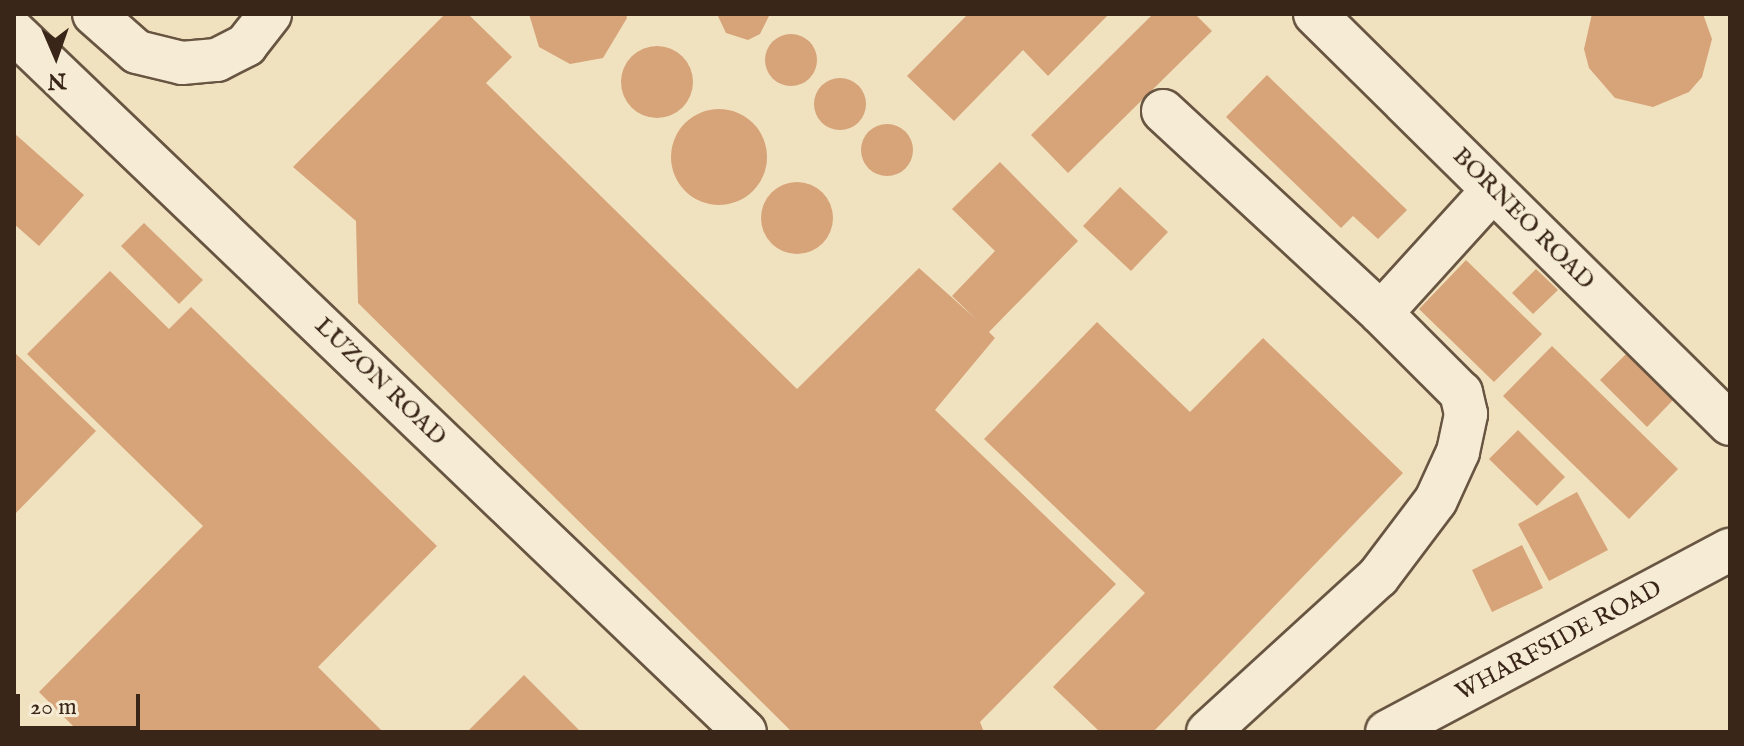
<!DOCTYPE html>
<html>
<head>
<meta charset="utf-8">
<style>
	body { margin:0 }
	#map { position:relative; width:1744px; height:746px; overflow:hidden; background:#f1e2bf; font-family:"IM FELL English",serif }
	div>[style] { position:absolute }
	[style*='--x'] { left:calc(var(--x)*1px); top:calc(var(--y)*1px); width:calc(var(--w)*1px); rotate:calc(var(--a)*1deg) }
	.building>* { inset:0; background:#d7a379 }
	.round { border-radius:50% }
	.roads { filter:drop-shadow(2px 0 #685542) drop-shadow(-2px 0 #685542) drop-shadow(0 2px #685542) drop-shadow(0 -2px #685542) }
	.minor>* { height:42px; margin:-21px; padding:0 21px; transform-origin:21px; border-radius:21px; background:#f6ecd5 }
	span { translate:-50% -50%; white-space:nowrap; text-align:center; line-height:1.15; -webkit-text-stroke:8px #f6ecd5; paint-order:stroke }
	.street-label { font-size:24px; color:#3a2618 }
	.frame { position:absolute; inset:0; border:16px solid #3a2618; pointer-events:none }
	.north { position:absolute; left:16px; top:16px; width:80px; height:80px; -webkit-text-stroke:6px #f6ecd5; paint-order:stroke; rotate:178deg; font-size:22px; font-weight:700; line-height:32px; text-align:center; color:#3a2618 }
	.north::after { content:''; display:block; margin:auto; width:28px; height:36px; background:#3a2618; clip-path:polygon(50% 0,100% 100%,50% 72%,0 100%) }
	.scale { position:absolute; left:16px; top:694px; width:124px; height:36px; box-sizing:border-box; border:4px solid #3a2618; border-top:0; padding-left:10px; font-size:24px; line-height:28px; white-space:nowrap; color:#3a2618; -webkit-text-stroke:6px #f6ecd5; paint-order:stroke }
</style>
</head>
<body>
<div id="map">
	<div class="building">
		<i style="clip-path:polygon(445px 14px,468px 14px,512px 57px,486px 83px,797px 389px,919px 268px,977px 320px,952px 296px,995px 251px,952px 209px,1000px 162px,1078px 241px,989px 332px,995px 338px,935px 410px,1116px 584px,980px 722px,984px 732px,792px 732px,358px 303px,356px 221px,293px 167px)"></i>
		<i style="clip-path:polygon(529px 14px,626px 14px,627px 18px,603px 58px,570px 64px,539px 47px)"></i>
		<i style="clip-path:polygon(717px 14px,770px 14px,760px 34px,748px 40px,726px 33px)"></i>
		<i style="clip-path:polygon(968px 14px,1109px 14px,1048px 76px,1023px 50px,954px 121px,907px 76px)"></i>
		<i style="clip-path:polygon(1153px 14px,1195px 14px,1212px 31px,1068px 173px,1031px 135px)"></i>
		<i style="clip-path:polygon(1592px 14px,1703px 14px,1712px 39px,1702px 77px,1689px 92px,1653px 107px,1615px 98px,1589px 68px,1584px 49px)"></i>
		<i class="round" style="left:765px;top:34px;width:52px;height:52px"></i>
		<i class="round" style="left:621px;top:46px;width:72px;height:72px"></i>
		<i style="clip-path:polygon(1267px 75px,1407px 210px,1378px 239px,1353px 216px,1341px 228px,1226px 117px)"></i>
		<i class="round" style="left:814px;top:78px;width:52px;height:52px"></i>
		<i class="round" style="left:671px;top:109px;width:96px;height:96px"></i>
		<i class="round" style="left:861px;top:124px;width:52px;height:52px"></i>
		<i style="clip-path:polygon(14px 133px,84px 195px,39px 246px,14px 224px)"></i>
		<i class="round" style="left:761px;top:182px;width:72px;height:72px"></i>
		<i style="clip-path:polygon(1120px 187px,1168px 232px,1131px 271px,1083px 226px)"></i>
		<i style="clip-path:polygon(144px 223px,203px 280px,179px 304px,121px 246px)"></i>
		<i style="clip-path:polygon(1466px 260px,1542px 334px,1494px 382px,1419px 309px)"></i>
		<i style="clip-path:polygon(1536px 269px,1558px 290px,1533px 314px,1512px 293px)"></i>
		<i style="clip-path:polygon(110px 271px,169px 329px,191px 307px,437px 546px,318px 667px,383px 732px,79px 732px,39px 692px,203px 526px,27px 354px)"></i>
		<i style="clip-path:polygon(1097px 322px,1190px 412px,1263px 338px,1403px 473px,1153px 732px,1100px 732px,1053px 687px,1145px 593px,984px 439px)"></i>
		<i style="clip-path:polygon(1552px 346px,1678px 469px,1629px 519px,1503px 396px)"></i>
		<i style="clip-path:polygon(14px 352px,96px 431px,14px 515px)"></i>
		<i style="clip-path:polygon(1627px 353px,1674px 399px,1647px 427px,1600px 380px)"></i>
		<i style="clip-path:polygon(1518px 430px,1565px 477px,1537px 506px,1489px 459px)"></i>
		<i style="clip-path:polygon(1577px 492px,1608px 550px,1549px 581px,1518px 524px)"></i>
		<i style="clip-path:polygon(1522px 545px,1543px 588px,1492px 612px,1472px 570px)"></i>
		<i style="clip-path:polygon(524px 675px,581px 732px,467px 732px)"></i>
	</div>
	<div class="roads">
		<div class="minor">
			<i style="--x:94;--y:14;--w:57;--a:41.5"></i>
			<i style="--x:137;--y:52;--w:46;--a:13.7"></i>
			<i style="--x:182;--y:63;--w:35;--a:-5"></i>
			<i style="--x:217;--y:60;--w:33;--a:-27"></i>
			<i style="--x:246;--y:45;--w:39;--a:-52"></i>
			<i style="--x:1315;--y:14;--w:583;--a:44.65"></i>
			<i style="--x:14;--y:32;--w:1012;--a:43.76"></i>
			<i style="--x:1163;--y:111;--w:297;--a:42.8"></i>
			<i style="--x:1208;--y:732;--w:230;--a:-42.4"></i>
			<i style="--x:1378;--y:577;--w:96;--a:-53"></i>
			<i style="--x:1436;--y:500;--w:53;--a:-65.4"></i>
			<i style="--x:1458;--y:452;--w:39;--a:-78"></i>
			<i style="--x:1466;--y:414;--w:22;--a:-103"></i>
			<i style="--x:1461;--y:393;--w:113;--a:-135"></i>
			<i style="--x:1381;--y:313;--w:166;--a:-47.7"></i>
			<i style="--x:1387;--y:732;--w:388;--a:-28"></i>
		</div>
	</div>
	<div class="street-label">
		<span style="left:1523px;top:219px;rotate:45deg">BORNEO ROAD</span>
		<span style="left:380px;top:382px;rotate:44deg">LUZON ROAD</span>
		<span style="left:1559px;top:641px;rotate:-28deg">WHARFSIDE ROAD</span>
	</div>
	<div class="frame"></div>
	<div class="north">N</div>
	<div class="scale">20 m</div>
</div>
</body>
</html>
